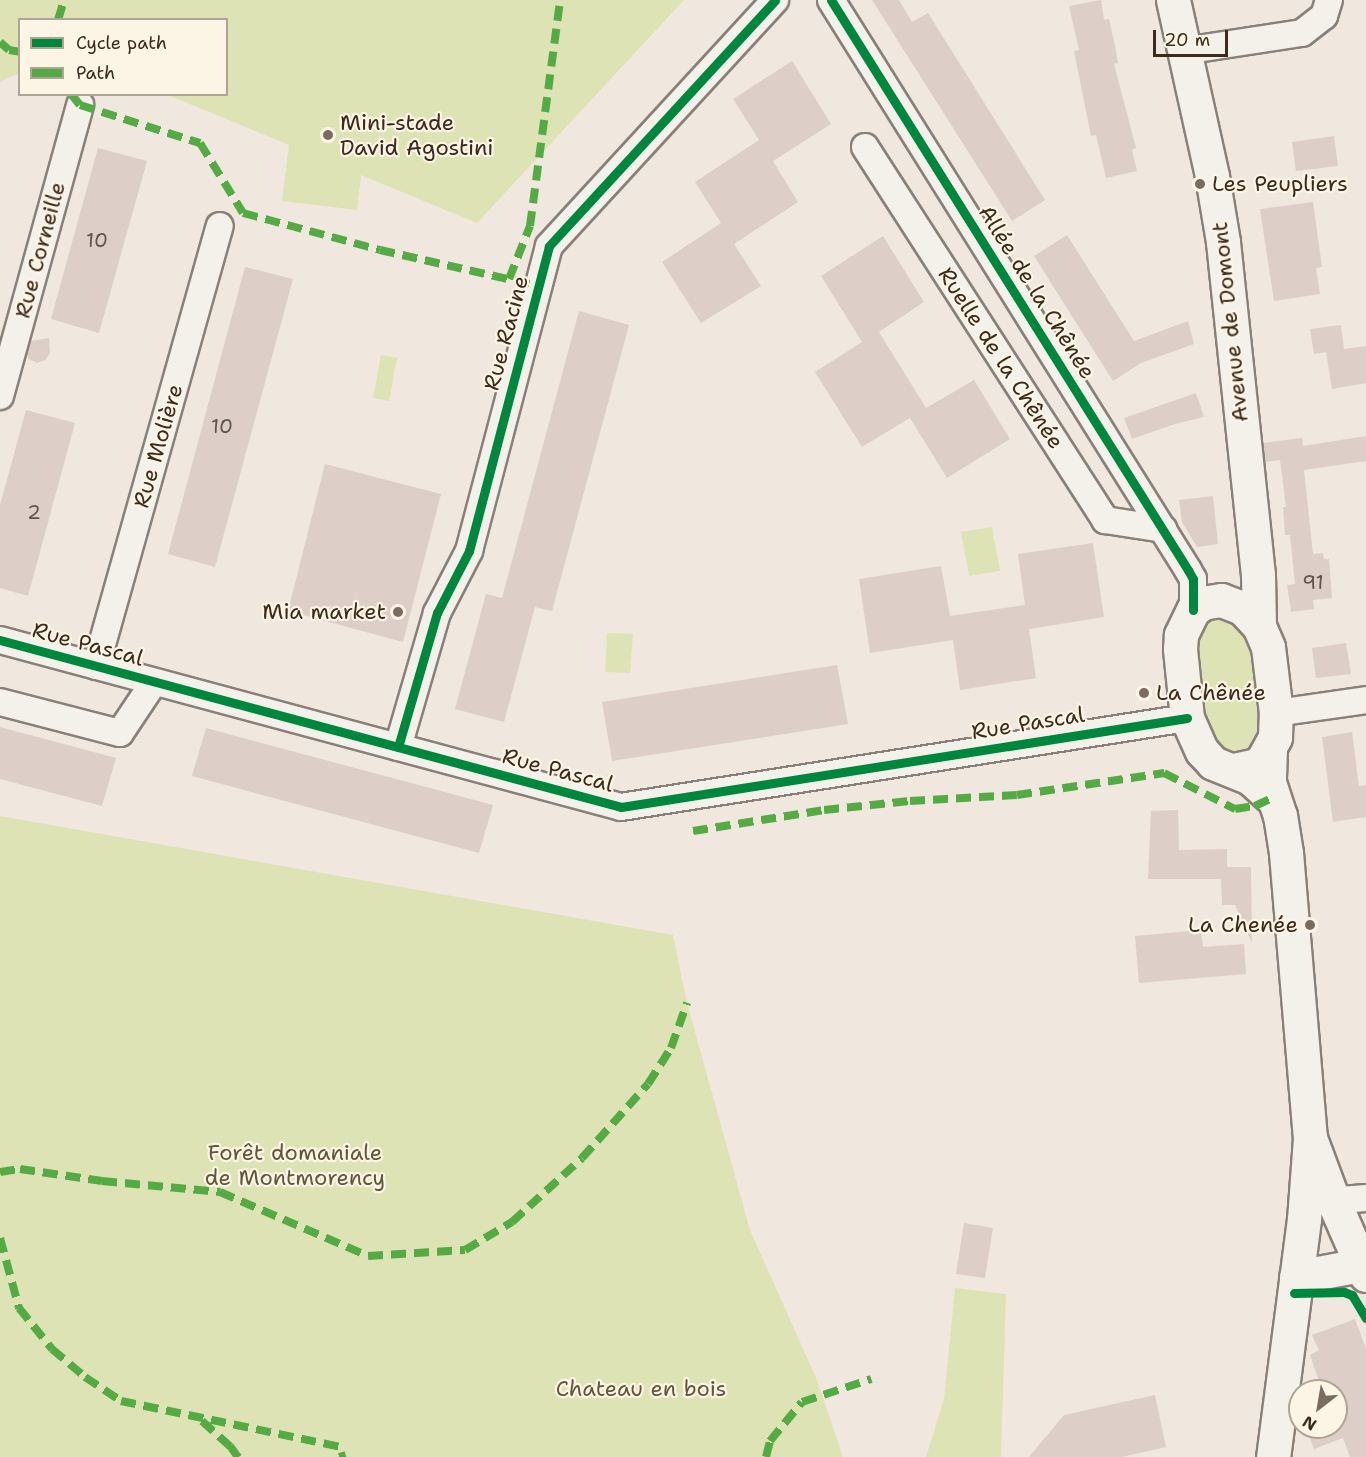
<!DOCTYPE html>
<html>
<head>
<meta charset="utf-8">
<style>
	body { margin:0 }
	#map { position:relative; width:1366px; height:1457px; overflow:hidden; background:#f0e7de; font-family:"Shantell Sans",sans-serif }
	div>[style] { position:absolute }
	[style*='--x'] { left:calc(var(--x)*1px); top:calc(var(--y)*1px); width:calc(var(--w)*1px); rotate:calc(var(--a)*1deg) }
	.green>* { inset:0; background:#dee3b5 }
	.building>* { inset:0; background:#ddcec8 }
	.roads { filter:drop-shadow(2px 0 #888079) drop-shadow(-2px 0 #888079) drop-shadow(0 2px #888079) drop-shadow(0 -2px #888079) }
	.minor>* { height:26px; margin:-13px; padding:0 13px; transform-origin:13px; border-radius:13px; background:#f4f0ea }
	.tertiary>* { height:33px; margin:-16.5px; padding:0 16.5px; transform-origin:16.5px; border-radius:16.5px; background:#f4f0ea }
	.secondary>* { height:33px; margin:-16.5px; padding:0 16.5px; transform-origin:16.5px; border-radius:16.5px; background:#f4f0ea }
	.quiet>* { height:8px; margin-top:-4px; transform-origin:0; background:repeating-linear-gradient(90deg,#55ab43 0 15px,transparent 0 23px) }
	.cycleway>* { height:9px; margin:-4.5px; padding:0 4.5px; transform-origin:4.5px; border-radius:4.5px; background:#00873e }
	.dots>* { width:16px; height:16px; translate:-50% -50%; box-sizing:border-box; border:3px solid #fcf5e5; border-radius:50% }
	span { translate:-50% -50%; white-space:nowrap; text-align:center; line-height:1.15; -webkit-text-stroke:4.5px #fcf5e5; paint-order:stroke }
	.number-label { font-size:20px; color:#645348 }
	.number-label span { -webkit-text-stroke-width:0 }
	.poi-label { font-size:22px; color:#3b2a1e }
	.left { translate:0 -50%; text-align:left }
	.right { translate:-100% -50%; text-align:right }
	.street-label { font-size:22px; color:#3b2a1e }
	.park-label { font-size:22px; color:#60583b }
	.legend { position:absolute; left:18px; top:18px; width:210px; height:78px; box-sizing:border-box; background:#fcf5e5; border:2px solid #afa495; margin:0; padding:8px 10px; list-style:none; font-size:18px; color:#3b2a1e }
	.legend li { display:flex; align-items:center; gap:12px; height:30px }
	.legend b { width:30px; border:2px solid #afa495 }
	.north { position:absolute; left:1288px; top:1379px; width:60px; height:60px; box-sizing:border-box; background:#fcf5e5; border:2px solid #afa495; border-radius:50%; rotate:211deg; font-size:16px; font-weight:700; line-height:24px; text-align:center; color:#3b2a1e }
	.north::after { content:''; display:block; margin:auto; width:21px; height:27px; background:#7a6c61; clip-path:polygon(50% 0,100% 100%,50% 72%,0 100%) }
	.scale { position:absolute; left:1153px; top:30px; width:75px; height:27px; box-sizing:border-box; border:3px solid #3b2a1e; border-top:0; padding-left:8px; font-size:18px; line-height:21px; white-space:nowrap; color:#3b2a1e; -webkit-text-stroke:4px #fcf5e5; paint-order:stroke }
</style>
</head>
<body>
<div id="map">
	<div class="green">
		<i style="clip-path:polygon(0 0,684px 0,477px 223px,361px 175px,357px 210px,282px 201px,289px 145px,168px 95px,226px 94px,226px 20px,20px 20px,19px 73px,0 82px)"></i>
		<i style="clip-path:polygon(381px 355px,397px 358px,389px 401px,373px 398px)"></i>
		<i style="clip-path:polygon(992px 527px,1000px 571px,969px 576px,961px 532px)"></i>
		<i style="clip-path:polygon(1226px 615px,1253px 640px,1263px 725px,1249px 753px,1230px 754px,1220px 750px,1209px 736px,1196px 649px,1198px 633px,1204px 623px,1214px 616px)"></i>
		<i style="clip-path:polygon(607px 633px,633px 634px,630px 673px,605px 672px)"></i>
		<i style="clip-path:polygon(0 816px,673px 935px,687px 1003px,750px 1230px,817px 1380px,843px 1457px,0 1457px)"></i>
		<i style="clip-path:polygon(955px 1288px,1006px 1294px,1001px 1457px,926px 1457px,944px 1399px)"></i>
	</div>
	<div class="building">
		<i style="clip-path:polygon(872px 0,899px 0,912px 22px,928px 13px,1045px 200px,1012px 221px)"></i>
		<i style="clip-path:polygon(1101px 0,1104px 20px,1109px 19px,1115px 46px,1118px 63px,1114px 64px,1136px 148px,1132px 150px,1137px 171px,1106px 178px,1096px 135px,1091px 136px,1074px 51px,1079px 50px,1069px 6px)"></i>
		<i style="clip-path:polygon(792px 61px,831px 124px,773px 161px,798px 202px,734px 244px,761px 286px,701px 323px,662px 262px,721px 223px,695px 182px,759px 140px,733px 99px)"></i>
		<i style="clip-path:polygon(1334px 136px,1338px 166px,1296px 171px,1292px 142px)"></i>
		<i style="clip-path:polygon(98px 148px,147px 161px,99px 333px,51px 319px)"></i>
		<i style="clip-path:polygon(1313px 202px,1322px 267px,1316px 268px,1320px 294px,1274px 301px,1260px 209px)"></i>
		<i style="clip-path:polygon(1067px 235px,1134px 341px,1188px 321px,1194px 344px,1141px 363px,1113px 381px,1034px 256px)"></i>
		<i style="clip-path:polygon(883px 236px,924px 302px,879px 332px,926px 408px,974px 380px,1010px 439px,947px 478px,910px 418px,862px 447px,815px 372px,862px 342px,821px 276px)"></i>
		<i style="clip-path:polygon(245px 267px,293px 279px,215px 567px,168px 554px)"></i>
		<i style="clip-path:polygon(579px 311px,629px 325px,552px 611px,535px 607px,504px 722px,455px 709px,486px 594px,502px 598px)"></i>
		<i style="clip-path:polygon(1341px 325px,1344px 349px,1366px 346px,1366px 383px,1332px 389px,1326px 352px,1314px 354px,1310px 329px)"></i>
		<i style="clip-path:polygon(49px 338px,50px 353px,45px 360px,37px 363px,29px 359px,27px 354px,31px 341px)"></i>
		<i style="clip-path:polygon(1196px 393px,1204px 417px,1175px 424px,1132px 439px,1124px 418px)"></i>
		<i style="clip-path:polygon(26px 410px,75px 423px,28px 596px,0 588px,0 505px)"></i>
		<i style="clip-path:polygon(1366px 436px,1366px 461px,1304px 470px,1313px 554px,1323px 553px,1324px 559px,1329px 559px,1332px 598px,1313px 600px,1314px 609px,1291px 612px,1287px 585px,1295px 584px,1290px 535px,1285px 535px,1283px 507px,1286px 507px,1280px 460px,1265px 462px,1263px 443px,1302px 438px,1303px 446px)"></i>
		<i style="clip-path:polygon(325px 464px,441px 494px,403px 642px,288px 611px)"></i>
		<i style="clip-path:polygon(1213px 496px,1218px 544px,1197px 547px,1182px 522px,1179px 500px)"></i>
		<i style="clip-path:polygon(1093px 543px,1104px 617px,1029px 629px,1036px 678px,960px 690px,953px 640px,870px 653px,859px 579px,941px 566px,950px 616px,1025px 605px,1018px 554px)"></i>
		<i style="clip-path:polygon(1346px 643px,1351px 674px,1316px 678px,1312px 648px)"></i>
		<i style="clip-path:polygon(837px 665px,848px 724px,612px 761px,602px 702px)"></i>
		<i style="clip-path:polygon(0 727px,116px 758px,102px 806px,0 779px)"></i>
		<i style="clip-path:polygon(206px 728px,493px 805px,479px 853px,192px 776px)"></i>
		<i style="clip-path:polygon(1352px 732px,1359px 786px,1366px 785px,1366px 817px,1333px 822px,1322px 737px)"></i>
		<i style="clip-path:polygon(1178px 810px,1179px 850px,1227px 849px,1227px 867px,1251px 867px,1252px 943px,1235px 905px,1222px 905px,1221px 879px,1148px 879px,1151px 811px)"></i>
		<i style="clip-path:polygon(1201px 930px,1203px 947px,1244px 944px,1246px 974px,1139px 983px,1135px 936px)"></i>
		<i style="clip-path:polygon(964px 1223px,993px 1228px,985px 1278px,956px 1274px)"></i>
		<i style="clip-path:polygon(1355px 1319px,1366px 1349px,1366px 1457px,1350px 1457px,1343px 1438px,1314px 1449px,1306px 1427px,1336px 1427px,1336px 1391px,1311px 1391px,1321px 1387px,1310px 1355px,1319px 1350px,1312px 1335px)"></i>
		<i style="clip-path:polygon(1155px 1395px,1166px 1447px,1122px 1457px,1029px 1457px,1064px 1415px)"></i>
	</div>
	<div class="roads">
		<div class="minor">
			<i style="--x:831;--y:0;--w:673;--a:57.94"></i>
			<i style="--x:1188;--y:570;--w:10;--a:61"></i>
			<i style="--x:1193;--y:579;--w:31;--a:90"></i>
			<i style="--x:1184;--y:51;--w:119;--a:-8.7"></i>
			<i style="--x:1302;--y:33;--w:28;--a:-38"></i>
			<i style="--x:1324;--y:16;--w:17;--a:-73"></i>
			<i style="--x:865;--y:147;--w:444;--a:57.2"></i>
			<i style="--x:1105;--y:520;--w:59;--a:8.8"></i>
			<i style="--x:0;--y:396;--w:302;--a:-74.6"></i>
			<i style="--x:0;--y:640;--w:643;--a:15.05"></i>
			<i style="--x:621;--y:807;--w:573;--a:-8.94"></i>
			<i style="--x:96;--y:666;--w:457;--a:-74.3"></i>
			<i style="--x:0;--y:702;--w:124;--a:14.5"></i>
			<i style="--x:120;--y:733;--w:61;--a:-56.3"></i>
			<i style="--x:1276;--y:713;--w:91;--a:-8.2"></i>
			<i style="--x:398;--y:747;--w:140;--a:-73.8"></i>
			<i style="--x:437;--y:613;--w:70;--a:-62.7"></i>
			<i style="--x:469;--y:551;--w:315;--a:-75.3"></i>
			<i style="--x:549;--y:246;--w:334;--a:-47.4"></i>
			<i style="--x:1315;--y:1202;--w:51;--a:-4.5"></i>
		</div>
		<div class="tertiary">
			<i style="--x:1310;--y:1138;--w:66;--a:69.6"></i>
			<i style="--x:1333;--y:1200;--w:82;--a:66.3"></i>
			<i style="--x:1296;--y:1277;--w:66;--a:-10.5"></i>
		</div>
		<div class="secondary">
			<i style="--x:1173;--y:0;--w:180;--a:77.5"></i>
			<i style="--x:1212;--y:176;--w:67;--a:80.5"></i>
			<i style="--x:1223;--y:242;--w:335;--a:84"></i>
			<i style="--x:1258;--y:575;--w:51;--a:88.9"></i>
			<i style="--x:1270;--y:749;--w:33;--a:92"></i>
			<i style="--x:1269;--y:782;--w:35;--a:72"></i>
			<i style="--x:1280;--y:815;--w:38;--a:81"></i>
			<i style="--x:1286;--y:853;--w:286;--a:85.2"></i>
			<i style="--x:1310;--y:1138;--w:81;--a:94.2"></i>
			<i style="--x:1304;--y:1219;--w:240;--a:97.4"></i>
			<i style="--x:1234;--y:770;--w:24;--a:-12"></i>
			<i style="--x:1257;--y:765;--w:8;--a:-45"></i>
			<i style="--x:1263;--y:759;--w:25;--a:-61"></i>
			<i style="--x:1275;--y:737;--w:24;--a:-88"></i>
			<i style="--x:1276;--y:713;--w:66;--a:-96.9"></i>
			<i style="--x:1268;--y:647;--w:23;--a:-113"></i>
			<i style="--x:1259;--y:626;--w:25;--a:-133"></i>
			<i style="--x:1242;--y:608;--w:22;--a:-159"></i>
			<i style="--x:1221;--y:600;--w:18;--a:171"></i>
			<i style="--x:1203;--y:603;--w:12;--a:145"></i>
			<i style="--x:1193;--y:610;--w:28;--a:116"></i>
			<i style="--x:1181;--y:635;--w:14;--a:94"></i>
			<i style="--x:1180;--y:649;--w:69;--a:84.2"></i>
			<i style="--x:1187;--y:718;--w:36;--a:66"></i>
			<i style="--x:1202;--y:751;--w:16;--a:47"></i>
			<i style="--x:1213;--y:763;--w:40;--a:22"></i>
			<i style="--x:1250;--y:778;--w:30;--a:42"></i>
		</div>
	</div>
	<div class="quiet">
		<i style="--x:58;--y:20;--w:21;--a:-73"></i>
		<i style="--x:0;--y:42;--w:12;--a:42"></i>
		<i style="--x:9;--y:50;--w:11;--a:10"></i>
		<i style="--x:71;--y:94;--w:14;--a:51"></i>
		<i style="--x:80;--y:105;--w:126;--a:17.6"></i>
		<i style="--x:200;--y:143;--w:82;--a:58.4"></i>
		<i style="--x:243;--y:213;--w:142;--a:15.1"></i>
		<i style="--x:380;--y:250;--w:163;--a:12.8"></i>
		<i style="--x:509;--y:279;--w:57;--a:-68.4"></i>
		<i style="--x:530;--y:226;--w:228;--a:-82.4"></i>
		<i style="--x:693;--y:831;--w:133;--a:-9.1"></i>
		<i style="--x:824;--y:810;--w:86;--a:-6"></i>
		<i style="--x:910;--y:801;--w:107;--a:-3.2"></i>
		<i style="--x:1017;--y:795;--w:149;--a:-8.5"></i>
		<i style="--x:1164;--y:773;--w:80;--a:26.9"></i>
		<i style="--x:1235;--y:809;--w:20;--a:-9"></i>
		<i style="--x:1255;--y:806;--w:19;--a:-25"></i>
		<i style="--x:0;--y:1172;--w:20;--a:-9"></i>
		<i style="--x:20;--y:1169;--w:83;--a:8.3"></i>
		<i style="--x:102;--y:1181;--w:119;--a:5.3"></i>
		<i style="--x:220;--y:1192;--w:161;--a:23.4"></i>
		<i style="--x:368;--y:1256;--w:97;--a:-3.5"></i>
		<i style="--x:465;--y:1250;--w:55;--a:-30.8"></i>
		<i style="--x:512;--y:1222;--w:95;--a:-42.4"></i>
		<i style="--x:582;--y:1158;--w:99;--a:-48.3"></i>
		<i style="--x:648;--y:1084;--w:43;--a:-57.4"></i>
		<i style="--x:671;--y:1048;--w:48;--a:-70.4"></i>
		<i style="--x:0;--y:1238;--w:73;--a:74.8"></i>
		<i style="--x:19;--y:1308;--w:53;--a:51.2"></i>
		<i style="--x:52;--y:1349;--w:43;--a:40.3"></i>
		<i style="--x:85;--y:1377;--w:43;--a:33.7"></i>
		<i style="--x:121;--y:1401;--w:229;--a:11.8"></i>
		<i style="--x:202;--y:1421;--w:38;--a:42"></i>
		<i style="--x:230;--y:1446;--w:14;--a:54"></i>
		<i style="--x:339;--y:1457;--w:7;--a:-16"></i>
		<i style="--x:766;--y:1457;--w:16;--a:-76"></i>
		<i style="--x:770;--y:1441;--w:50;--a:-50.6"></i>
		<i style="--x:802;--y:1402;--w:73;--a:-18.4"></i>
	</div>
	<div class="cycleway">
		<i style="--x:831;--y:0;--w:673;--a:57.94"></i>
		<i style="--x:1188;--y:570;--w:10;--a:61"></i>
		<i style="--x:1193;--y:579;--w:31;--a:90"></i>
		<i style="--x:0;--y:640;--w:643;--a:15.05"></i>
		<i style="--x:621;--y:807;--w:573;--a:-8.94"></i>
		<i style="--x:398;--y:747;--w:140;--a:-73.8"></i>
		<i style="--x:437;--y:613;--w:70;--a:-62.7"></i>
		<i style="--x:469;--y:551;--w:315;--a:-75.3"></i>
		<i style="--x:549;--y:246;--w:334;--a:-47.4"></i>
		<i style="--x:1294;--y:1293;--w:50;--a:-1.1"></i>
		<i style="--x:1344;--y:1292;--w:9;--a:21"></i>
		<i style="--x:1352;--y:1295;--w:27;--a:59"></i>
	</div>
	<div class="dots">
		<i style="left:328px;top:135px;background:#7a6c61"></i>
		<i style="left:1200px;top:184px;background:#7a6c61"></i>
		<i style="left:398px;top:612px;background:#7a6c61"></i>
		<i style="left:1144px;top:693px;background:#7a6c61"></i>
		<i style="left:1310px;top:925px;background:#7a6c61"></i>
	</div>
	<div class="number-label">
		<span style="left:97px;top:240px">10</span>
		<span style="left:222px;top:426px">10</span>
		<span style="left:34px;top:512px">2</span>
		<span style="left:1313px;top:582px">91</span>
	</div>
	<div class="poi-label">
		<span class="left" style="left:340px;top:135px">Mini-stade<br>David Agostini</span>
		<span class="left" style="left:1212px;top:184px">Les Peupliers</span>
		<span class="right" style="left:386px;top:612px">Mia market</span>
		<span class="left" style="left:1156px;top:693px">La Chênée</span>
		<span class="right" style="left:1298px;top:925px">La Chenée</span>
	</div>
	<div class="street-label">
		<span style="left:40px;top:250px;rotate:-75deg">Rue Corneille</span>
		<span style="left:1037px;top:292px;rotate:58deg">Allée de la Chênée</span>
		<span style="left:1230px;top:322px;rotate:-96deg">Avenue de Domont</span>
		<span style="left:506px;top:333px;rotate:-75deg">Rue Racine</span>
		<span style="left:1001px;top:358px;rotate:57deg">Ruelle de la Chênée</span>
		<span style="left:158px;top:446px;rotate:-74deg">Rue Molière</span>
		<span style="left:88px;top:644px;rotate:15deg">Rue Pascal</span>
		<span style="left:1028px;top:723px;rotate:-9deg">Rue Pascal</span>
		<span style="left:558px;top:770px;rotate:15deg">Rue Pascal</span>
	</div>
	<div class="park-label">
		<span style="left:295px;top:1165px">Forêt domaniale<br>de Montmorency</span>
		<span style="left:641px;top:1389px">Chateau en bois</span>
	</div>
	<ul class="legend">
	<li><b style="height:8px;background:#00873e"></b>Cycle path</li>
	<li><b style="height:8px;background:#55ab43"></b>Path</li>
	</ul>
	<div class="north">N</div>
	<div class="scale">20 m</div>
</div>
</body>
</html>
